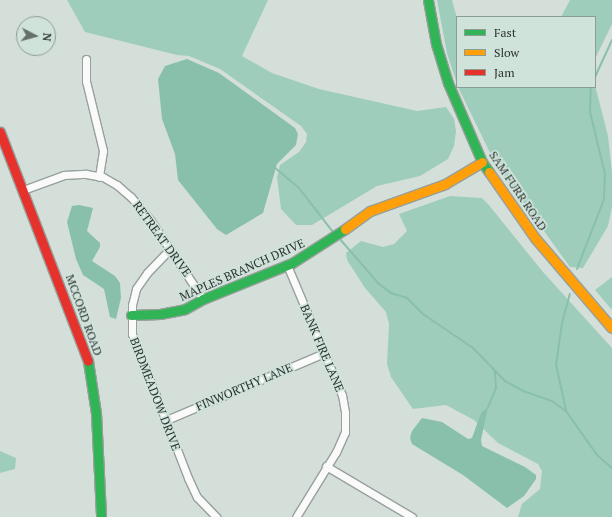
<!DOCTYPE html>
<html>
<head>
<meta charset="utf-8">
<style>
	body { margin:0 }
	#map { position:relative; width:612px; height:517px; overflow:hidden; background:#d4dfda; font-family:"PT Serif",serif }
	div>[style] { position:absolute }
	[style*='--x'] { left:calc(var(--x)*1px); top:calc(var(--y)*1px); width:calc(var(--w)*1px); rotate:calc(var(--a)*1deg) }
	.forest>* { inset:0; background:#9fcdbc }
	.water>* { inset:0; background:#88c0ac }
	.stream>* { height:2px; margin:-1px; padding:0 1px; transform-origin:1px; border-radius:1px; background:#88c0ac }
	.roads { filter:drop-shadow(1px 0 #98a09c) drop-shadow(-1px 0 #98a09c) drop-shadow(0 1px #98a09c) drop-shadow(0 -1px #98a09c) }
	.street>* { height:7px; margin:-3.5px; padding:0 3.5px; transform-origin:3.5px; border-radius:3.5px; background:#f9faf9 }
	.fast>* { height:9px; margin:-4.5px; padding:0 4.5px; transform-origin:4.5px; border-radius:4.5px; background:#30b455 }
	.slow>* { height:9px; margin:-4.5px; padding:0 4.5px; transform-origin:4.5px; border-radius:4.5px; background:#ff9f0a }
	.jam>* { height:9px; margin:-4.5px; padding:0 4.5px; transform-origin:4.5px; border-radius:4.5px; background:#e5322d }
	span { translate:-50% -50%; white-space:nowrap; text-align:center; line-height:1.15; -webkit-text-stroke:3.5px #d0e3db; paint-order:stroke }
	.street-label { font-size:12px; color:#2a322f }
	.legend { position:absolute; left:456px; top:16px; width:140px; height:72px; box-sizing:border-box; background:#d0e3db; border:1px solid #8e9c96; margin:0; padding:5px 7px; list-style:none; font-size:12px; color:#2a322f }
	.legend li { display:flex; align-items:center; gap:8px; height:20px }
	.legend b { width:20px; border:1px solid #8e9c96 }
	.north { position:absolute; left:16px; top:16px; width:40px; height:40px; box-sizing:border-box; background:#d0e3db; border:1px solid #8e9c96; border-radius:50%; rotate:96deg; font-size:11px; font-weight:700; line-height:16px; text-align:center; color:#2a322f }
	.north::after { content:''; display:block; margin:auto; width:14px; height:18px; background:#666f6b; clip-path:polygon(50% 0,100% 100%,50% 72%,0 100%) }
</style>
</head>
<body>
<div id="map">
	<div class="forest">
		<i style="clip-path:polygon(67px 0,268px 0,242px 56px,272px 73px,319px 89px,417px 111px,446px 107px,454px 119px,456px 131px,454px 146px,448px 159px,420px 176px,377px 186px,312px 225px,296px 225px,281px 209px,277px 177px,280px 165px,299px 152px,306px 142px,307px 134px,301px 126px,220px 69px,189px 56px,177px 55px,85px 32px)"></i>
		<i style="clip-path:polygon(437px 0,452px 0,457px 18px,457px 84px,447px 53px)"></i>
		<i style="clip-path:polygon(570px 0,612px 0,612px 24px,595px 59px,595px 17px,561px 17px)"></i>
		<i style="clip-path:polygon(595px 85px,608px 136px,612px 172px,612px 207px,608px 226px,583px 268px,570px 267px,496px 165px,458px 87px)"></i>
		<i style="clip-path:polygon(450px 196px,482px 198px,488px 204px,543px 272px,612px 348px,612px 517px,518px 517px,522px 504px,540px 489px,542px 471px,538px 464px,498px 443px,474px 420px,446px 405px,413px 409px,391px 377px,387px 364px,389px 324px,386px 312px,365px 288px,347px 260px,346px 253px,361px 241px,383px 247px,394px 244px,407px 231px,399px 214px)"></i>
		<i style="clip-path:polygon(612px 277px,612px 310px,595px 290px)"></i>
		<i style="clip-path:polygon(0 451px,16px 458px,15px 469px,0 473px)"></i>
	</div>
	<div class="water">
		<i style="clip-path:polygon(187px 59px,219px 73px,295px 128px,298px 134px,296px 145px,277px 164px,263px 213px,226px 235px,217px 229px,178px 180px,175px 154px,162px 119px,158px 79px,165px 66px)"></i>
		<i style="clip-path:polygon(79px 205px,93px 208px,87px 231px,100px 243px,100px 247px,92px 261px,115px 276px,120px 283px,121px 298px,116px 319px,110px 317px,104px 289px,83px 275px,76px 259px,67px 222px,72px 206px)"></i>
		<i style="clip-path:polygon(488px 407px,481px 440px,482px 446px,525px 467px,536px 475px,536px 479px,524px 496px,507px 508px,463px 475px,412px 444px,410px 438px,412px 431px,422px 418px,442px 422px,468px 439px,472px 438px,481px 413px)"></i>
	</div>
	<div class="stream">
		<i style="--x:595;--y:77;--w:41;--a:-65.3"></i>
		<i style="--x:274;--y:167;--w:33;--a:40"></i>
		<i style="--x:299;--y:188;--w:56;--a:52.3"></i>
		<i style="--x:339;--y:238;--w:60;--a:49.1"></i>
		<i style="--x:378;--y:283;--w:16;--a:38"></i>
		<i style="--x:391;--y:293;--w:17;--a:17"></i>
		<i style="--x:407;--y:298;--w:23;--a:45"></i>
		<i style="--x:423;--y:314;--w:60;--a:34.2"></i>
		<i style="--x:473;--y:348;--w:46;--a:45.9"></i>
		<i style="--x:505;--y:381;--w:21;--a:29"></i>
		<i style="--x:523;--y:391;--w:31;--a:19"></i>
		<i style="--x:552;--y:401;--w:17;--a:36"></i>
		<i style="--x:566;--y:411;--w:54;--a:54.8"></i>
		<i style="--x:597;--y:455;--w:20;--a:41"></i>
		<i style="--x:577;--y:269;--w:75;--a:-68.9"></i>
		<i style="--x:604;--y:199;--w:25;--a:-88"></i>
		<i style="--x:605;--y:174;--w:64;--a:-103.6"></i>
		<i style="--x:590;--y:112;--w:25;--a:-88"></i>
		<i style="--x:488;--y:407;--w:21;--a:-67"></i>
		<i style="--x:496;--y:388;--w:16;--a:-94"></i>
		<i style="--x:566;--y:410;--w:46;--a:-102.5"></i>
		<i style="--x:556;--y:365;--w:42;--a:-81.9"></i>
		<i style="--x:562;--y:323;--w:30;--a:-75"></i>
	</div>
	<div class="roads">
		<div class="street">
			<i style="--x:86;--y:59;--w:22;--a:90"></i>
			<i style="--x:86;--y:81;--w:72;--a:76.3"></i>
			<i style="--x:103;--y:151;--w:26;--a:99"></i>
			<i style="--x:23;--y:190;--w:44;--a:-20.1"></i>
			<i style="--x:64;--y:175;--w:22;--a:-3"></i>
			<i style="--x:86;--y:174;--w:17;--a:10"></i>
			<i style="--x:103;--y:177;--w:16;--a:30"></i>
			<i style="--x:117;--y:185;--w:18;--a:41"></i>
			<i style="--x:131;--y:197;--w:31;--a:50"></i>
			<i style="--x:151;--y:221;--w:94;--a:56.3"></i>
			<i style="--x:170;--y:249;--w:33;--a:134"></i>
			<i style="--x:147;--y:273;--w:19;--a:125"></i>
			<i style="--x:136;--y:289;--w:16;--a:104"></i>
			<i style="--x:132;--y:305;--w:29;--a:90"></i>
			<i style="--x:132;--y:334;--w:155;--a:68.7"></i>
			<i style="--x:188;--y:478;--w:21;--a:65"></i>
			<i style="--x:197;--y:497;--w:28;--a:46"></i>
			<i style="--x:287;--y:265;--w:141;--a:67.1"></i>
			<i style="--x:342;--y:395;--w:17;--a:80"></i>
			<i style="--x:345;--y:412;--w:20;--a:90"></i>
			<i style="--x:345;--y:432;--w:22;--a:114"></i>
			<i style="--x:336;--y:452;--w:76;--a:121.6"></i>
			<i style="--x:164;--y:421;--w:174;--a:-23"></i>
			<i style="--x:326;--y:466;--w:100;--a:30.7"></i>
		</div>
		<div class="fast">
			<i style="--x:428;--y:0;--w:45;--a:79.7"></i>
			<i style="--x:436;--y:44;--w:41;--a:72.9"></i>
			<i style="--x:448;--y:83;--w:86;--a:66.7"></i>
			<i style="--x:482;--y:162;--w:12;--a:55"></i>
			<i style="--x:131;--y:315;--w:29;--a:-2"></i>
			<i style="--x:160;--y:314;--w:25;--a:-11"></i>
			<i style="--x:185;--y:309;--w:21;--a:-29"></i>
			<i style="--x:203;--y:299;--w:96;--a:-22"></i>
			<i style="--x:292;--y:263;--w:63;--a:-32.7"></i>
			<i style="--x:88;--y:361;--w:53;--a:81.3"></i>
			<i style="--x:96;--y:413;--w:104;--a:87.2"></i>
		</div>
		<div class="slow">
			<i style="--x:489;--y:172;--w:80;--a:55.1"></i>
			<i style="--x:535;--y:238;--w:118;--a:49.5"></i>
			<i style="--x:345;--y:229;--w:31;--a:-36"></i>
			<i style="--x:370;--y:211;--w:80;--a:-19.8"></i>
			<i style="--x:445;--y:184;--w:43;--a:-30.7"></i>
		</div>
		<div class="jam">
			<i style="--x:0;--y:132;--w:245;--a:69"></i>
		</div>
	</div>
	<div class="street-label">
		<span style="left:518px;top:191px;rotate:56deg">SAM FURR ROAD</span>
		<span style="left:162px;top:239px;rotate:54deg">RETREAT DRIVE</span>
		<span style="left:242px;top:270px;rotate:-24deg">MAPLES BRANCH DRIVE</span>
		<span style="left:84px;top:315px;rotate:70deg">MCCORD ROAD</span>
		<span style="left:322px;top:348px;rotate:67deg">BANK FIRE LANE</span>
		<span style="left:244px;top:387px;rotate:-23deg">FINWORTHY LANE</span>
		<span style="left:155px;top:394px;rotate:69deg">BIRDMEADOW DRIVE</span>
	</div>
	<ul class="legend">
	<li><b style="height:5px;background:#30b455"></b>Fast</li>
	<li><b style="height:5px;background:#ff9f0a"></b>Slow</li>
	<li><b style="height:5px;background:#e5322d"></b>Jam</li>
	</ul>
	<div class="north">N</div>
</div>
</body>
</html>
